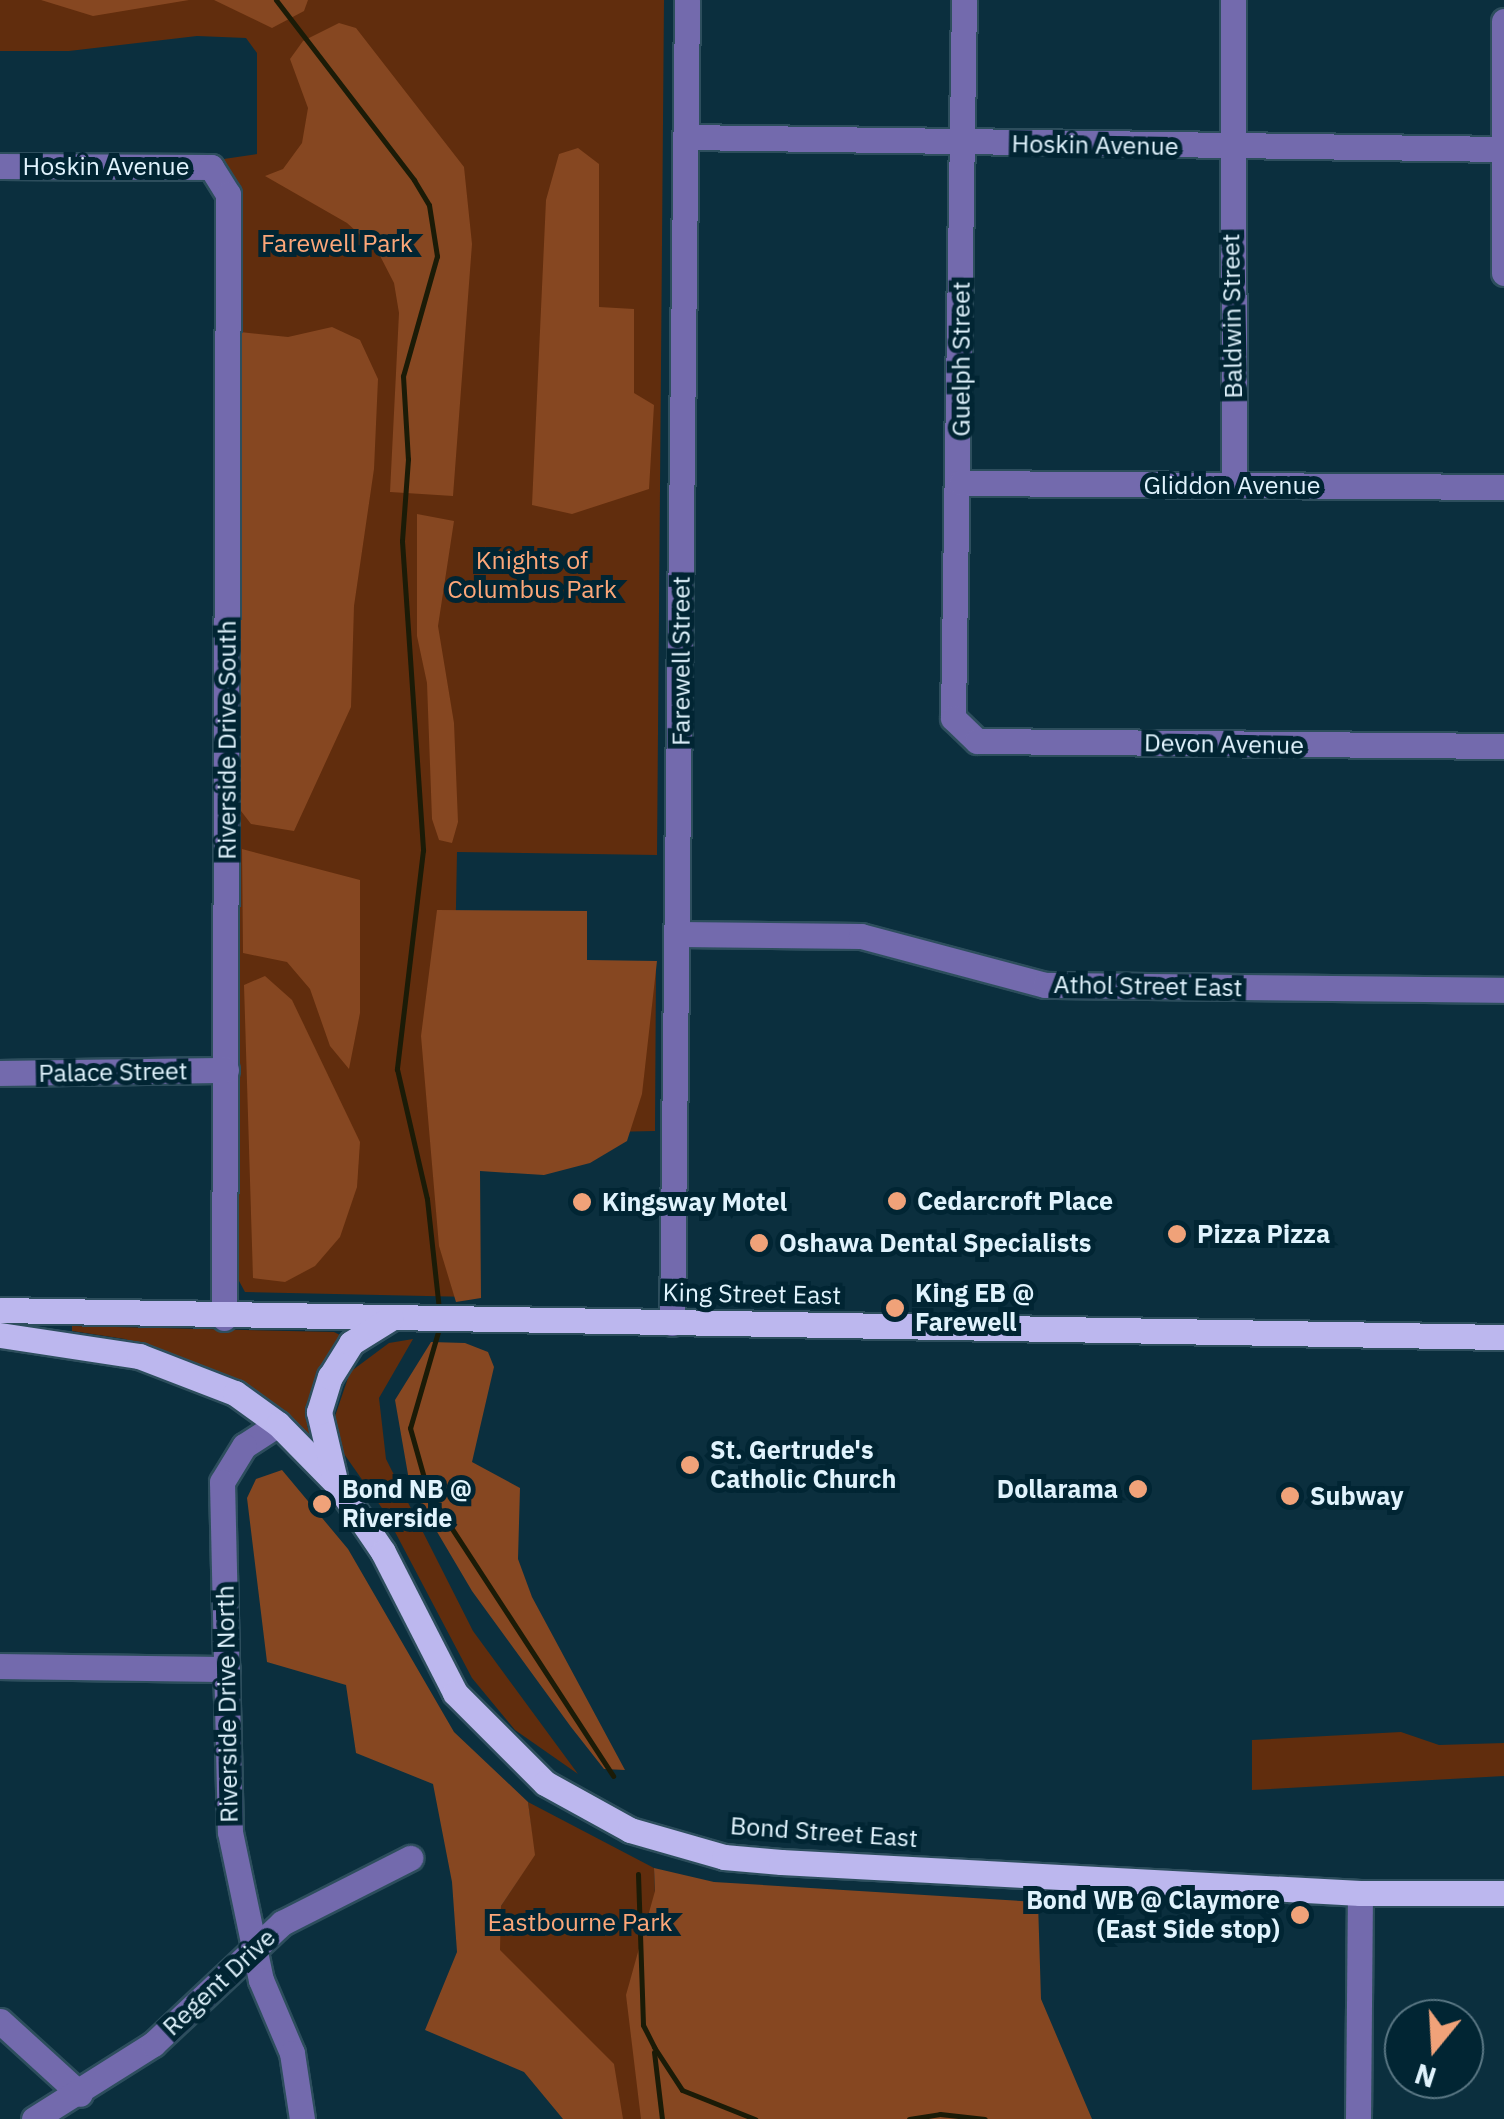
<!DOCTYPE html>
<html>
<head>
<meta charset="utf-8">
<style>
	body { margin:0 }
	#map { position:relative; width:1504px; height:2119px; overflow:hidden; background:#0b2f3e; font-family:"IBM Plex Sans",sans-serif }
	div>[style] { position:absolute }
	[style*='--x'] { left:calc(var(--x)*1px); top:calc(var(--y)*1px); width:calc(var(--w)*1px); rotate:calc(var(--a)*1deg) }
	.green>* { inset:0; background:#612d0d }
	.forest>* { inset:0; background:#864721 }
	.stream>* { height:5px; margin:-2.5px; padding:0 2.5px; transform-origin:2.5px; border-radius:2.5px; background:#1b1b07 }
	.roads { filter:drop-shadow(2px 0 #2d4e5d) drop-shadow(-2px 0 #2d4e5d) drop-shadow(0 2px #2d4e5d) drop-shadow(0 -2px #2d4e5d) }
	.minor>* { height:25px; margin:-12.5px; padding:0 12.5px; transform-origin:12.5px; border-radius:12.5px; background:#736aad }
	.major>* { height:25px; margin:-12.5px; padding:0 12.5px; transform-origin:12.5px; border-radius:12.5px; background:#bcb7ee }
	.dots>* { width:28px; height:28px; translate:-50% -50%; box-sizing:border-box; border:5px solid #012533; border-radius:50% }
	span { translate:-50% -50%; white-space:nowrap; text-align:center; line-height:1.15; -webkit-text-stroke:10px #012533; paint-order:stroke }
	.street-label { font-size:25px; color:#e0f3fd }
	.park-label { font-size:25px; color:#fca779 }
	.poi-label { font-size:25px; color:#e0f3fd; font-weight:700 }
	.left { translate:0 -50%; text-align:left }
	.right { translate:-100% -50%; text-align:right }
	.north { position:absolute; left:1384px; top:1999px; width:100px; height:100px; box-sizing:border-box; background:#012533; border:2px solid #5a7784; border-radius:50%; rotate:198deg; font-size:28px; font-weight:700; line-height:40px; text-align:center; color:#e0f3fd }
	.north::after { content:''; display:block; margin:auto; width:35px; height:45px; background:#f0a279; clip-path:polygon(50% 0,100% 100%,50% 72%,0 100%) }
</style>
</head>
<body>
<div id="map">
	<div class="green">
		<i style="clip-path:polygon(0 0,664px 0,657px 855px,457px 852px,455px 959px,656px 967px,655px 1131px,474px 1135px,472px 1297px,245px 1292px,239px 1281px,238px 198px,217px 160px,257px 154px,257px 53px,246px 38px,197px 36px,69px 51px,0 51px)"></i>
		<i style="clip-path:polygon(72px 1326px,334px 1332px,342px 1336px,309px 1398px,307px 1426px,313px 1439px,219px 1374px,125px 1339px,72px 1331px)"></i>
		<i style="clip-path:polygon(413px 1339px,379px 1398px,386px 1459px,473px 1631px,578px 1774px,515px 1730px,472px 1678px,384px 1511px,335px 1441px,334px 1419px,350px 1372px,389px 1343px)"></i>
		<i style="clip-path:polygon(1401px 1732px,1439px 1745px,1504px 1743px,1504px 1776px,1252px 1790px,1252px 1740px)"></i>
		<i style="clip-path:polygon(528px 1802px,654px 1868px,659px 1998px,682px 2119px,618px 2119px,499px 1950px,501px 1906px,534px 1855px)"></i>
	</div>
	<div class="forest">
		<i style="clip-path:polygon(41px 0,189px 0,93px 16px)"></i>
		<i style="clip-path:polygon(214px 0,308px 0,304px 11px,272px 28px)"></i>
		<i style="clip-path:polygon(339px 23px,356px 28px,464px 167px,472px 244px,453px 496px,390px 492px,399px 313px,394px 283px,377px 250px,347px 223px,265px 176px,283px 169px,302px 143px,308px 108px,290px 59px,303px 41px)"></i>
		<i style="clip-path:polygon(578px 148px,599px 164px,599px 307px,634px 309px,634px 393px,654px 405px,649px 489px,572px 514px,532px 505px,546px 200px,559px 154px)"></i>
		<i style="clip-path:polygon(332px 327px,360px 340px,378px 379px,374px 469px,354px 606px,351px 707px,294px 831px,251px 824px,241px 811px,240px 332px,288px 337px)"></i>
		<i style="clip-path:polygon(417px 514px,454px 521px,438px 626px,454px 723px,458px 822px,452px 843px,439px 840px,432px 819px,427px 683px,417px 636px)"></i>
		<i style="clip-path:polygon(242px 849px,360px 880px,360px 1013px,349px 1069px,330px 1046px,310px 989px,287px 962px,243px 953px)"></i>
		<i style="clip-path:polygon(437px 910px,587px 911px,587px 960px,657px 961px,642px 1094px,627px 1141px,590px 1163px,544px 1175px,480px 1171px,481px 1298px,456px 1302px,439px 1246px,421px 1036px)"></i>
		<i style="clip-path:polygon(265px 976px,292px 1000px,360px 1142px,357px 1187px,340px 1237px,315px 1266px,285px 1282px,253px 1278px,244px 985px)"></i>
		<i style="clip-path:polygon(431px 1342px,465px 1343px,488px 1352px,494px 1367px,472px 1462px,520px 1488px,518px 1559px,532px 1597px,625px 1770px,604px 1769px,571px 1727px,472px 1591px,410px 1486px,395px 1400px)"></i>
		<i style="clip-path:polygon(282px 1470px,348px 1549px,454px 1732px,528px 1802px,535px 1855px,501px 1906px,500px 1950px,614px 2064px,623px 2119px,563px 2119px,524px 2072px,425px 2030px,457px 1952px,452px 1882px,433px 1784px,356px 1753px,346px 1685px,267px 1662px,247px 1498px,256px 1479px)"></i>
		<i style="clip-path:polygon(654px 1868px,714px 1882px,1038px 1902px,1041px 1999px,1092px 2119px,641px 2119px,626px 1995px,655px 1891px)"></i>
	</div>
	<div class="stream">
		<i style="--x:276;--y:0;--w:227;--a:52.5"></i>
		<i style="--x:414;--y:180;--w:29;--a:59"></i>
		<i style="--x:429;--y:205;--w:52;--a:81.1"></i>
		<i style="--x:437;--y:256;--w:125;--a:105.8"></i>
		<i style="--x:403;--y:376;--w:83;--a:86.6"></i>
		<i style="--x:408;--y:459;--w:82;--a:94.2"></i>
		<i style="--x:402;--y:541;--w:310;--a:86.1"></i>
		<i style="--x:423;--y:850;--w:221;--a:96.8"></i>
		<i style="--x:397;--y:1069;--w:133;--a:77"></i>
		<i style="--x:427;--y:1199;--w:111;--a:83.8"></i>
		<i style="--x:440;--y:1325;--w:107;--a:106.2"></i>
		<i style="--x:410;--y:1428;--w:66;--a:74.3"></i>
		<i style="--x:428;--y:1492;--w:339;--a:56.9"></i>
		<i style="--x:638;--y:1874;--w:151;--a:88.1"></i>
		<i style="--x:643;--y:2025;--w:25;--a:63"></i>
		<i style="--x:654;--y:2047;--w:51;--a:56.9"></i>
		<i style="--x:682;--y:2090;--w:79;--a:21.7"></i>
		<i style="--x:654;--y:2052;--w:67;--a:83.2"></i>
		<i style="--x:909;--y:2119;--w:31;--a:-9"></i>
		<i style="--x:940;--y:2114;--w:45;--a:6.3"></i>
	</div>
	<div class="roads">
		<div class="minor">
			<i style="--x:964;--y:0;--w:718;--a:90.88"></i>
			<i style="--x:953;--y:718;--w:33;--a:44"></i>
			<i style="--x:977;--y:741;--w:527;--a:0.54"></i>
			<i style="--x:1233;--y:0;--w:485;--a:89.9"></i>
			<i style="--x:1504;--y:21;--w:252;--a:90"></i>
			<i style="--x:685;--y:137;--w:819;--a:0.84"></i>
			<i style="--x:0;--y:166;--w:211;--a:0.3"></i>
			<i style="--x:211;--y:167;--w:32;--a:58"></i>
			<i style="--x:228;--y:194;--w:1124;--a:90.2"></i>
			<i style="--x:961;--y:483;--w:543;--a:0.42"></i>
			<i style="--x:679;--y:934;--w:182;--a:0.6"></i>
			<i style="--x:861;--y:936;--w:190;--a:14.9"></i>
			<i style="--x:1045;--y:985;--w:459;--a:0.6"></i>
			<i style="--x:0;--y:1073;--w:226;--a:-0.8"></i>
			<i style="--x:672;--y:1323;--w:1323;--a:-89.35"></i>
			<i style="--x:278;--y:1424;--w:40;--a:147.1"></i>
			<i style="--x:244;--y:1446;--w:42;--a:121.4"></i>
			<i style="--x:222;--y:1482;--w:350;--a:88.7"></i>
			<i style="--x:230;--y:1832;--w:151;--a:78.2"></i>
			<i style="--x:261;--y:1980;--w:79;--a:67"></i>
			<i style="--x:292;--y:2053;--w:67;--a:81.4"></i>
			<i style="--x:0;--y:1666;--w:227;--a:0.8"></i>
			<i style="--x:0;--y:2021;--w:108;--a:42.4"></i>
			<i style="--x:34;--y:2119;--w:141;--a:-32.2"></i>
			<i style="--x:153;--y:2044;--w:177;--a:-43.2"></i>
			<i style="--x:282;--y:1923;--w:144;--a:-26.9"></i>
			<i style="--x:1358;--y:2119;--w:226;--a:-89.5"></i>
		</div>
		<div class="major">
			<i style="--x:0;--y:1310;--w:1504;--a:1.03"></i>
			<i style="--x:0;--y:1335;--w:141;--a:8.6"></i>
			<i style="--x:139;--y:1356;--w:103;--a:21.1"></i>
			<i style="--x:235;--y:1393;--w:53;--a:35.8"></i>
			<i style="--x:278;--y:1424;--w:83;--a:45.5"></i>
			<i style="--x:336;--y:1483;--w:83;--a:55.7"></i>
			<i style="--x:383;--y:1552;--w:158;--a:62.9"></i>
			<i style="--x:455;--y:1693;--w:127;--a:45"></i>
			<i style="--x:545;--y:1783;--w:97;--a:28.9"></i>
			<i style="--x:630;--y:1830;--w:98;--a:16"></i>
			<i style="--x:724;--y:1857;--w:57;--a:5"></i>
			<i style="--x:781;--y:1862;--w:580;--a:3.06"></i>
			<i style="--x:1360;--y:1893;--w:144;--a:0"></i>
			<i style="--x:334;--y:1476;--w:66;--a:-103.2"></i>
			<i style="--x:319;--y:1412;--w:37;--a:-73"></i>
			<i style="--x:330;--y:1377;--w:40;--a:-58"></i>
			<i style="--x:351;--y:1343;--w:47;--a:-32"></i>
		</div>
	</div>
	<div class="dots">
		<i style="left:897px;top:1201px;background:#f0a279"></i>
		<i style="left:582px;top:1202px;background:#f0a279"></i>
		<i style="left:1177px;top:1234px;background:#f0a279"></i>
		<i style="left:759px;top:1243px;background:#f0a279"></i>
		<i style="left:895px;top:1308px;background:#f0a279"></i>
		<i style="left:690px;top:1465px;background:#f0a279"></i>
		<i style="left:1138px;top:1489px;background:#f0a279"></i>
		<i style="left:1290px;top:1496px;background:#f0a279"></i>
		<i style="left:322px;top:1504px;background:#f0a279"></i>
		<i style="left:1300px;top:1915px;background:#f0a279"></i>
	</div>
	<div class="street-label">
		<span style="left:1095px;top:145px;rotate:1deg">Hoskin Avenue</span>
		<span style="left:106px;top:166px">Hoskin Avenue</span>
		<span style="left:1232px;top:316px;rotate:-91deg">Baldwin Street</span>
		<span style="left:961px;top:359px;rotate:-90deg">Guelph Street</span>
		<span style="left:1232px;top:485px">Gliddon Avenue</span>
		<span style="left:681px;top:661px;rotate:-90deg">Farewell Street</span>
		<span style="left:227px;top:740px;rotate:-90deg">Riverside Drive South</span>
		<span style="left:1224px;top:744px;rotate:1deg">Devon Avenue</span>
		<span style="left:1148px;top:986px;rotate:1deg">Athol Street East</span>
		<span style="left:113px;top:1072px;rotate:-1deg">Palace Street</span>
		<span style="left:752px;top:1294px;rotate:1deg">King Street East</span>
		<span style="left:227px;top:1704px;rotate:-91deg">Riverside Drive North</span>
		<span style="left:824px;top:1832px;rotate:4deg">Bond Street East</span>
		<span style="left:219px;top:1982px;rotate:-43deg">Regent Drive</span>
	</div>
	<div class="park-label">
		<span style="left:337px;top:243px">Farewell Park</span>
		<span style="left:532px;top:575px">Knights of<br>Columbus Park</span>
		<span style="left:580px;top:1922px">Eastbourne Park</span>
	</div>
	<div class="poi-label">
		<span class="left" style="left:917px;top:1201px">Cedarcroft Place</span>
		<span class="left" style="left:602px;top:1202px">Kingsway Motel</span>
		<span class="left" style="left:1197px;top:1234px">Pizza Pizza</span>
		<span class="left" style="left:779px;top:1243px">Oshawa Dental Specialists</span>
		<span class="left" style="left:915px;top:1308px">King EB @<br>Farewell</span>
		<span class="left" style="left:710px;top:1465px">St. Gertrude's<br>Catholic Church</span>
		<span class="right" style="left:1118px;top:1489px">Dollarama</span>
		<span class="left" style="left:342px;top:1504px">Bond NB @<br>Riverside</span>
		<span class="left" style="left:1310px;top:1496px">Subway</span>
		<span class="right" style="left:1280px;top:1915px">Bond WB @ Claymore<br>(East Side stop)</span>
	</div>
	<div class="north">N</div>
</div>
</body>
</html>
